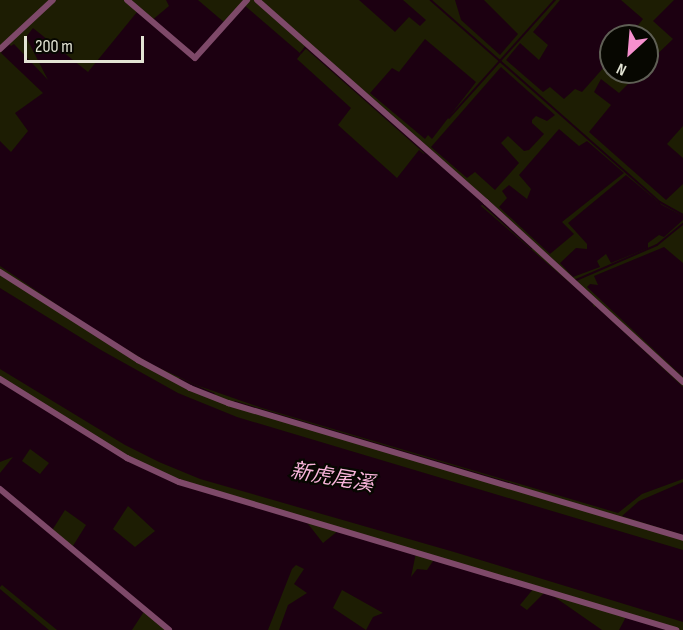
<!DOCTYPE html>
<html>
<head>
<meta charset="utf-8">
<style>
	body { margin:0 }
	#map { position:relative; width:683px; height:630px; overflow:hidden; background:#1d1d03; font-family:"Sofia Sans Condensed","Noto Sans TC",sans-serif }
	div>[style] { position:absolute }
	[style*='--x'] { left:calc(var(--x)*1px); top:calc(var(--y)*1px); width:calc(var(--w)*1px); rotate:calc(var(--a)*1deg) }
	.water>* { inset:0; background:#1c0011 }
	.stream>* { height:1.5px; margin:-0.75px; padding:0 0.75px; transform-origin:0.75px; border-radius:0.75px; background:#1c0011 }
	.minor>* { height:6px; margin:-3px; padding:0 3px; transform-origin:3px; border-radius:3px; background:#7e4969 }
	span { translate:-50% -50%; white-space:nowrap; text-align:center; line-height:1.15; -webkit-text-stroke:4.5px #070701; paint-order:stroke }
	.water-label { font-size:21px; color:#f9b5db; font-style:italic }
	.north { position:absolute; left:599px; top:24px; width:60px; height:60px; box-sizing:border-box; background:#070701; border:2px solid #5f5f55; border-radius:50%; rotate:206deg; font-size:16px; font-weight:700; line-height:24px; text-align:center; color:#e3e4d4 }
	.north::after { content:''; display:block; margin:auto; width:21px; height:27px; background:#f790ce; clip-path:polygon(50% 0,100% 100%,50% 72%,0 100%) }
	.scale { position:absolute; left:24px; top:36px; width:120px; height:27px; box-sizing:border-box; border:3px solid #e3e4d4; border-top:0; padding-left:8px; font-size:18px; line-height:21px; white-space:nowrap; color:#e3e4d4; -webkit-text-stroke:4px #070701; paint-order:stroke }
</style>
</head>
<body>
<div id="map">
	<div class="water">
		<i style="clip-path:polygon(166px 0,198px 0,225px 23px,243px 4px,301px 54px,297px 59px,351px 108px,338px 125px,397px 178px,419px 150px,424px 154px,426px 152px,483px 203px,481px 206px,592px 302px,594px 307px,596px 306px,683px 387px,683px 479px,642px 494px,618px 513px,262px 408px,196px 385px,153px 365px,93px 329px,0 266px,0 141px,11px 152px,28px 131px,15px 113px,43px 93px,1px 53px,7px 42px,11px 46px,14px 44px,48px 80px,26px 37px,33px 28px,88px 72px,137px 12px,151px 21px,169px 6px)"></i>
		<i style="clip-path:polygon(359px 0,403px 0,426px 20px,420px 26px,409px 17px,395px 32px)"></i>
		<i style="clip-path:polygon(455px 0,484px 0,518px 34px,500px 55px,461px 20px)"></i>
		<i style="clip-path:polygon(560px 0,621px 0,643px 19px,632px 33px,623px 27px,617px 36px,611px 36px,611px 50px,600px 60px,605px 66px,582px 92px,575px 89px,564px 99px,550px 87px,543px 92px,506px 60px,520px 43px,539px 60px,548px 45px,533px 32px)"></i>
		<i style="clip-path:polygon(674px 0,683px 0,683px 126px,667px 144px,683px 158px,683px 184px,666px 200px,589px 132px,611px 105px,594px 92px,601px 79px,619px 93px,640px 72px,647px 72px,647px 64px,673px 39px,653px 21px)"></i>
		<i style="clip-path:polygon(425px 39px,476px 82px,432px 139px,428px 135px,425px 139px,370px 93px,392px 68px,399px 72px)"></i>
		<i style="clip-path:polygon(501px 67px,555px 115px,547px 121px,536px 116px,532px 120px,532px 123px,544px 134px,529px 150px,524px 151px,508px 136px,501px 143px,519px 163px,495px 190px,475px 172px,467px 178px,431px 147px)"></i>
		<i style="clip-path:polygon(559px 129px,579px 146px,587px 141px,624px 173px,562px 222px,574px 234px,550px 254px,499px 207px,507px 198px,502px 191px,509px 185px,527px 199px,531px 189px,519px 175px)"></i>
		<i style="clip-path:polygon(626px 175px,662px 205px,683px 216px,683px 220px,664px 237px,659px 235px,648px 243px,648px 248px,611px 263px,606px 254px,597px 261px,600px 267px,573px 277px,560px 263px,576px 248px,587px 249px,587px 244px,568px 223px)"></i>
		<i style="clip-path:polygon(664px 247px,683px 263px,683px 377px,587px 287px,590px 284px,598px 285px,594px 276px)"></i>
		<i style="clip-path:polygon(0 288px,101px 350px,178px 393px,237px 417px,683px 550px,683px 622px,454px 552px,200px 479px,159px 462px,125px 445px,0 369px)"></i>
		<i style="clip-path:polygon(evenodd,0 379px,149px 469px,305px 520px,323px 543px,339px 530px,416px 553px,411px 577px,417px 569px,427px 570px,435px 558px,534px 588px,520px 605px,527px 610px,546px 591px,602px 630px,279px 630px,288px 605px,307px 593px,294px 584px,304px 569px,296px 565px,292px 569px,268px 630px,169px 630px,145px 610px,132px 630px,57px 630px,2px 585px,0 587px,0 473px,13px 457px,0 462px,0 379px,30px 449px,49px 463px,40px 474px,22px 461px,30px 449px,0 379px,128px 506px,155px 531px,135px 547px,113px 529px,128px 506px,0 379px,65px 510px,86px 525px,71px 549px,51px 532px,65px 510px,0 379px,342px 590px,383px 613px,373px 617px,366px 630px,333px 608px,342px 590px)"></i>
		<i style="clip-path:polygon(683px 482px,683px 535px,622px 516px,639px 501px)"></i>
		<i style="clip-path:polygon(0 589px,49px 630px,0 630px)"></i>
		<i style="clip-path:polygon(627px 615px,678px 630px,619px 630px)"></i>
	</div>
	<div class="stream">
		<i style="--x:431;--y:0;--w:305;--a:41.4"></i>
		<i style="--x:660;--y:202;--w:26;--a:29"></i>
		<i style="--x:301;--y:53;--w:8;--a:-50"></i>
		<i style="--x:306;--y:47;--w:162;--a:41.5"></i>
		<i style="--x:449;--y:118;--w:159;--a:-48.1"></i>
		<i style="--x:482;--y:203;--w:67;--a:42"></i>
		<i style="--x:574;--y:281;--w:90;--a:-23.4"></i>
		<i style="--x:657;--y:245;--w:33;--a:-39"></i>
		<i style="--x:180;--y:379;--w:37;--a:24"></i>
		<i style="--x:235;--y:402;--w:295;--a:16.5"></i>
	</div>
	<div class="minor">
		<i style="--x:127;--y:0;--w:89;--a:40.5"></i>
		<i style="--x:195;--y:58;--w:78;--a:-48.1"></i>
		<i style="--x:257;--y:0;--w:305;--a:41.4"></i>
		<i style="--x:486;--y:202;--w:267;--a:42.4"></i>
		<i style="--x:0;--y:49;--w:72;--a:-42.8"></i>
		<i style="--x:0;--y:272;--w:164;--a:32.5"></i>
		<i style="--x:138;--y:360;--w:59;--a:28.3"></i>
		<i style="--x:190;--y:388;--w:41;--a:21.5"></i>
		<i style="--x:228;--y:403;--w:475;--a:16.5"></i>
		<i style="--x:0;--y:379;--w:150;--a:31.9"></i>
		<i style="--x:127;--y:458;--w:57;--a:24.8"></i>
		<i style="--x:179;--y:482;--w:519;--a:16.58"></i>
		<i style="--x:0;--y:489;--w:220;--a:39.8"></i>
	</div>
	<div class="water-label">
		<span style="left:332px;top:478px;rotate:10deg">新虎尾溪</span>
	</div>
	<div class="north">N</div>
	<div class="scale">200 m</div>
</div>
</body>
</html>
